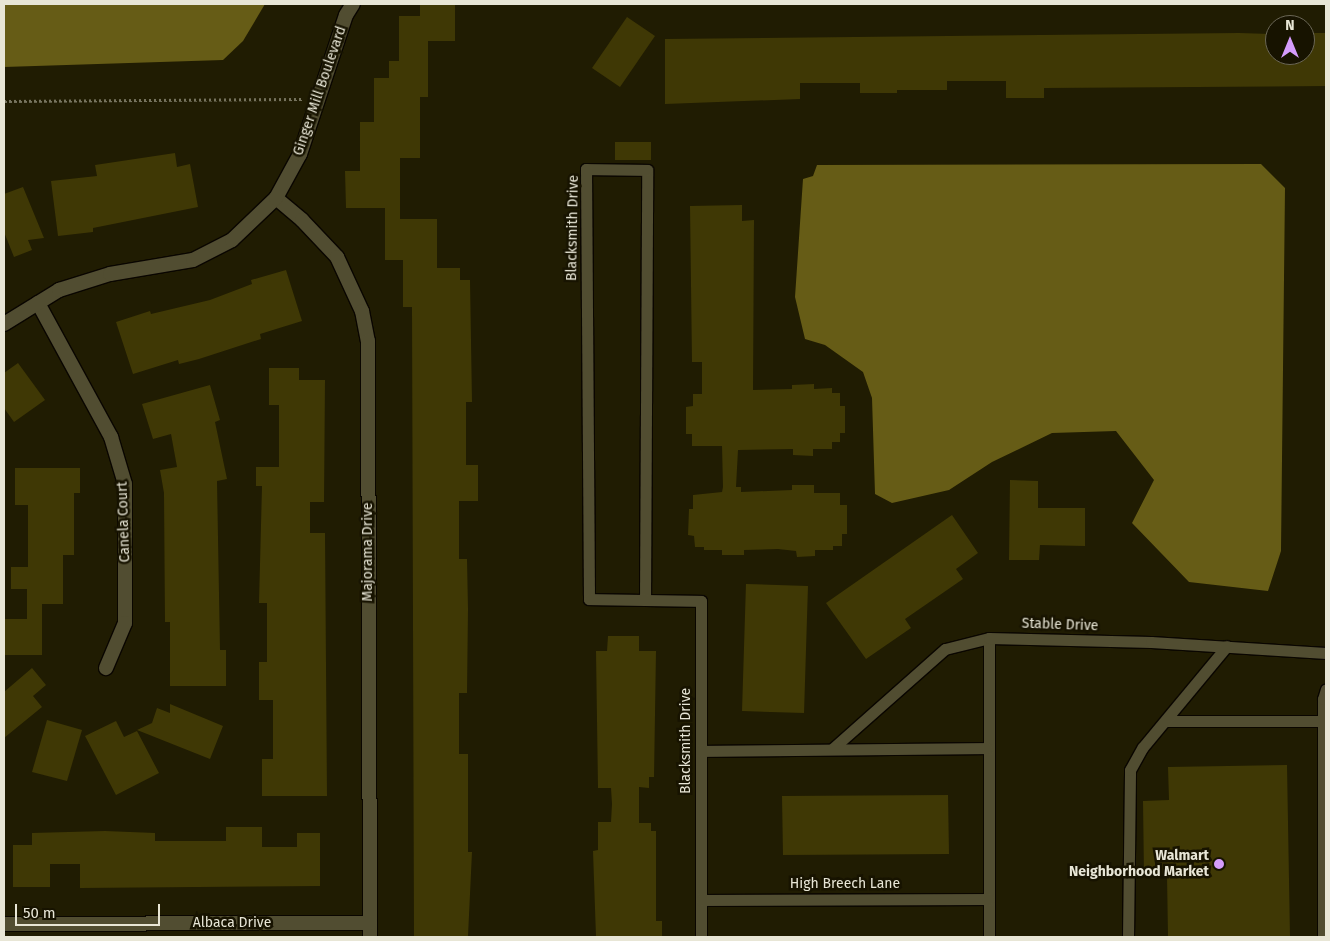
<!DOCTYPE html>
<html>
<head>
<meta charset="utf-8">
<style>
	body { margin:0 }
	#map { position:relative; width:1330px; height:941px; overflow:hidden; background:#201c02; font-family:"Fira Sans",sans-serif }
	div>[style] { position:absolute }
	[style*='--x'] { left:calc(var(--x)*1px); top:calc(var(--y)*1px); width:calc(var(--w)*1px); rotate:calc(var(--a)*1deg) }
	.water>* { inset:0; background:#665c16 }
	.building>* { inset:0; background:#3f3805 }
	.path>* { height:3px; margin-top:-1.5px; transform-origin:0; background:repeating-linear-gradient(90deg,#76735e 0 2.5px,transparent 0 5px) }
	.roads { filter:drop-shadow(1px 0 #0a0600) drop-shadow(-1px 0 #0a0600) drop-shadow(0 1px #0a0600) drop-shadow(0 -1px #0a0600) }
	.service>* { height:11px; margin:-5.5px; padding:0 5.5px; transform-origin:5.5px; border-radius:5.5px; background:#514d31 }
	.minor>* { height:14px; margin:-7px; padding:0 7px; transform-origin:7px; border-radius:7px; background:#514d31 }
	.dots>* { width:14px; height:14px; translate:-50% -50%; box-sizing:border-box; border:2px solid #171300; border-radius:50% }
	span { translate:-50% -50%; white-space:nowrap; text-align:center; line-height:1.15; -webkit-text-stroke:5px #171300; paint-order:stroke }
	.street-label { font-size:14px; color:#e8e6d6 }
	.poi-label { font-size:14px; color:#e8e6d6; font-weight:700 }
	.right { translate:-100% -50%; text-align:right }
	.frame { position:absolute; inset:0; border:5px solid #e8e6d6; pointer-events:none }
	.north { position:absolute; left:1265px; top:15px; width:50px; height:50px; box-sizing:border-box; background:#171300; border:1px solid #6b6756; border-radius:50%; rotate:0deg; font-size:14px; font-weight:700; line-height:20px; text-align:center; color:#e8e6d6 }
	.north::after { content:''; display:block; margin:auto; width:18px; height:22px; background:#d59cfb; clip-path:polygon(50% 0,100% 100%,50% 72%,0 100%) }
	.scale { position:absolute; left:15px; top:904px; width:145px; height:22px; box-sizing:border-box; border:2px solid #e8e6d6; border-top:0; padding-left:6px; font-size:15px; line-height:18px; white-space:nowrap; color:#e8e6d6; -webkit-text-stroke:4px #171300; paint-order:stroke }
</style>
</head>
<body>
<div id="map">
	<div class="water">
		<i style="clip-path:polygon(4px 4px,265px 4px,243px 41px,223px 60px,4px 67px)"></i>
		<i style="clip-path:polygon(1261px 164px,1285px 188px,1281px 551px,1268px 591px,1189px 582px,1132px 523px,1154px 480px,1116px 431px,1052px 433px,992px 462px,949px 490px,892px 503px,875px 494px,872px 398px,863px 372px,825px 345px,805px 339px,795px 297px,803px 179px,813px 176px,817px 165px)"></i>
	</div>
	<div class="building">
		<i style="clip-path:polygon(420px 4px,455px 4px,455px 41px,428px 41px,428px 97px,420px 97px,420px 158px,400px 158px,400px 219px,437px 219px,437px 268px,460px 268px,460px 280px,470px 280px,472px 402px,466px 402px,466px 465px,478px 465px,478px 501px,459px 501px,459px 559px,467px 559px,468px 609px,467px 693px,459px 693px,459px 754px,468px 754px,468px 852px,472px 852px,468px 936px,414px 936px,412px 307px,403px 307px,403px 260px,385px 260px,385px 208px,346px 208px,345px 171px,360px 171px,360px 122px,374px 122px,374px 78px,389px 78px,389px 61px,399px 61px,399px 16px,420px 16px)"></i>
		<i style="clip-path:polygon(627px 17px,655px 36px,620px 87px,592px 68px)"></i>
		<i style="clip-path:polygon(1239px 33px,1271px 34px,1275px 55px,1305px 55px,1305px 33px,1326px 33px,1326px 86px,1044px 88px,1044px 98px,1006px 98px,1006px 81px,947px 81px,947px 90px,897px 90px,897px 93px,860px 93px,860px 83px,800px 83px,800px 99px,665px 104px,665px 39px)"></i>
		<i style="clip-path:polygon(615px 142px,651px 142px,651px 160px,615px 160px)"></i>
		<i style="clip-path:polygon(175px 153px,177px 167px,190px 164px,198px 207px,93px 228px,93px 232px,58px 236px,51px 181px,97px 176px,95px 165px)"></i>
		<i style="clip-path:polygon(23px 187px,44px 238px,28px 240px,32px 250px,14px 257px,4px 232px,4px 194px)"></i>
		<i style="clip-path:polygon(742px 205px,742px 221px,754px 220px,753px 390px,792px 389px,792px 385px,814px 384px,814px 389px,832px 388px,832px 393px,840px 393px,840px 406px,845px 406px,845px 433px,840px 433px,840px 442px,832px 442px,832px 449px,813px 449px,813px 456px,793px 455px,793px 449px,738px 450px,736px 487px,741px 487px,741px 492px,792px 490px,792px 485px,814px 485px,814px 493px,840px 493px,840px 505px,847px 505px,847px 534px,842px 534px,842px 546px,833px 546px,833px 550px,815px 550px,815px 556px,797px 557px,796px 551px,778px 549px,744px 550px,744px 555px,722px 555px,722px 550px,704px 550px,704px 547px,695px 547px,694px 536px,688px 535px,689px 509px,693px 509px,693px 495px,722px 492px,723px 487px,722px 446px,692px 446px,692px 434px,686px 434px,686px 407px,693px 406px,693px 394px,702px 394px,702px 362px,692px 362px,690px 206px)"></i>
		<i style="clip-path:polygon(286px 270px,302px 321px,260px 334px,261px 339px,199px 359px,179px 364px,178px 360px,133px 374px,116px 322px,150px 311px,151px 314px,210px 300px,252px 284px,251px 280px)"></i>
		<i style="clip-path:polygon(18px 363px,45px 400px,14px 422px,4px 408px,4px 373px)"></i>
		<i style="clip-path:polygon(269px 368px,299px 368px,299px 380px,325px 380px,324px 502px,310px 502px,310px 533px,325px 533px,327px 796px,262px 796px,262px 759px,273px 759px,273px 700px,259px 700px,259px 662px,267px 662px,267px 603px,259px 603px,262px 486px,256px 486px,256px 467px,279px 467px,279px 405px,269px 405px)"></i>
		<i style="clip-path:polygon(210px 385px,220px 420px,215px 422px,227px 479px,217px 481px,220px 650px,226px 650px,226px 686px,170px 686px,170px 622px,165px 622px,164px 493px,160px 470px,177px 467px,171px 434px,153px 439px,142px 404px)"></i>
		<i style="clip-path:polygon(15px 468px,80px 468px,80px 493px,74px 493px,74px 555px,63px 555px,63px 604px,42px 604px,42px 655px,4px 655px,4px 619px,27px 619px,27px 589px,11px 589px,11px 567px,28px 567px,28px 505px,15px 505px)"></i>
		<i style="clip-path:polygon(1010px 480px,1038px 481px,1038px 508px,1085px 508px,1085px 546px,1040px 545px,1039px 560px,1009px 560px)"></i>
		<i style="clip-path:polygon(952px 515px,978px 553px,956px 569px,963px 579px,905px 619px,911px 628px,866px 659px,826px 603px)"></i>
		<i style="clip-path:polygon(746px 584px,808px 586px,804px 713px,742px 711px)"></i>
		<i style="clip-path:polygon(608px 636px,639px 636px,639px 651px,656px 651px,654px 777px,649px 777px,649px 788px,639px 787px,639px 823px,651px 823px,651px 831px,656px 831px,656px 921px,662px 921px,662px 937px,596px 937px,593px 851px,598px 850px,598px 822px,611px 822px,612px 804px,611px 788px,598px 788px,596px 651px,607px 651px)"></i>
		<i style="clip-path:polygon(32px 668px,46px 685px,33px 696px,42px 707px,4px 738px,4px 692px)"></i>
		<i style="clip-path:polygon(170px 704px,223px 726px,210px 759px,137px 730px,152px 723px,157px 708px,170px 713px)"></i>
		<i style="clip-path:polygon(47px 720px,82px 730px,67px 781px,32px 772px)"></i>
		<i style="clip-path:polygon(116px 721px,124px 737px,137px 731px,159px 773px,116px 795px,85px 736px)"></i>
		<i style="clip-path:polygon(1287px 765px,1290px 937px,1168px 937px,1167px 875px,1144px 876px,1143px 801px,1169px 800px,1168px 767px)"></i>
		<i style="clip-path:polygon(948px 795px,949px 854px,783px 855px,782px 796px)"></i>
		<i style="clip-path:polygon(226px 827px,262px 827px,262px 847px,297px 847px,297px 833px,320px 833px,320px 886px,80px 888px,80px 864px,50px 864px,50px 887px,13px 887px,13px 845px,32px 845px,32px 833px,105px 831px,155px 833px,155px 841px,226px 841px)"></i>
	</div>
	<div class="path">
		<i style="--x:4;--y:101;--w:299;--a:-0.4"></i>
	</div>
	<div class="roads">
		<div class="service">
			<i style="--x:645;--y:600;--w:430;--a:-89.7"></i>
			<i style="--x:647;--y:170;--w:61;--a:-179.1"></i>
			<i style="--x:586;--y:169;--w:430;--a:89.6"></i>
			<i style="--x:589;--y:599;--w:112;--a:1"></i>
			<i style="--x:701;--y:601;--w:336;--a:90"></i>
			<i style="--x:989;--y:638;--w:299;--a:90"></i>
			<i style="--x:1166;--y:721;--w:157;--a:0"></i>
			<i style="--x:832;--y:749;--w:151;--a:-41.5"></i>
			<i style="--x:945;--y:649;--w:45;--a:-14"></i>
			<i style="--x:989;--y:638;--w:162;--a:1.4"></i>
			<i style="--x:1151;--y:642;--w:175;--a:3.6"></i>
			<i style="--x:701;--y:751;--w:286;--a:-0.6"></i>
			<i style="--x:701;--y:900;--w:288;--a:-0.2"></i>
			<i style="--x:1128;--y:937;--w:167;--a:-89.3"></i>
			<i style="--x:1130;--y:770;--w:26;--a:-61"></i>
			<i style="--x:1143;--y:747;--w:131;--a:-50.3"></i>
			<i style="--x:1323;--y:937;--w:238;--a:-90"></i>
			<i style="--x:1323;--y:699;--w:10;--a:-73"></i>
		</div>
		<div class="minor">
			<i style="--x:276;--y:198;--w:34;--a:40"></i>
			<i style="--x:302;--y:220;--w:51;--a:46.6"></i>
			<i style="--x:337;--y:257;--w:60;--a:65.2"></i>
			<i style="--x:362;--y:311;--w:31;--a:79"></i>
			<i style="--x:368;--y:341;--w:596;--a:89.81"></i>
			<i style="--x:38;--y:303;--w:153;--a:61.4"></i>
			<i style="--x:111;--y:437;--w:49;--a:73.4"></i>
			<i style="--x:125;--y:484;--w:139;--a:90"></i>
			<i style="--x:125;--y:623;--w:49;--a:112.9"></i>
			<i style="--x:4;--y:324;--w:65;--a:-31.7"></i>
			<i style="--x:59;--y:290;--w:53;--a:-17.4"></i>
			<i style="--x:110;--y:274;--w:84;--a:-9.6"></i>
			<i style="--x:193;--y:260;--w:44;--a:-27.1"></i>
			<i style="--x:232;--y:240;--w:61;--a:-43.7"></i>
			<i style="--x:276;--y:198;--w:50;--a:-61.4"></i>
			<i style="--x:300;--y:154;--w:146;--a:-71.7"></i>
			<i style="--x:346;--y:15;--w:13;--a:-58"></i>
			<i style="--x:4;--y:924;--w:366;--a:-0.2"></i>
		</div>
	</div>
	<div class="dots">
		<i style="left:1219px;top:864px;background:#d59cfb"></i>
	</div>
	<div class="street-label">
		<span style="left:320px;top:91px;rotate:-71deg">Ginger Mill Boulevard</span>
		<span style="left:573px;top:228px;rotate:-89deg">Blacksmith Drive</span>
		<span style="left:124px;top:522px;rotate:-92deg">Canela Court</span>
		<span style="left:368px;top:552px;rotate:-90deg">Majorama Drive</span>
		<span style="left:1060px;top:625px;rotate:2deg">Stable Drive</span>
		<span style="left:686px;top:741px;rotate:-90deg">Blacksmith Drive</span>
		<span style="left:845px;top:884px">High Breech Lane</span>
		<span style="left:232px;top:923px">Albaca Drive</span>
	</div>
	<div class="poi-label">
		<span class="right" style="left:1209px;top:864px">Walmart<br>Neighborhood Market</span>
	</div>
	<div class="frame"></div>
	<div class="north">N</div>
	<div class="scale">50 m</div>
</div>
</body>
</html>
